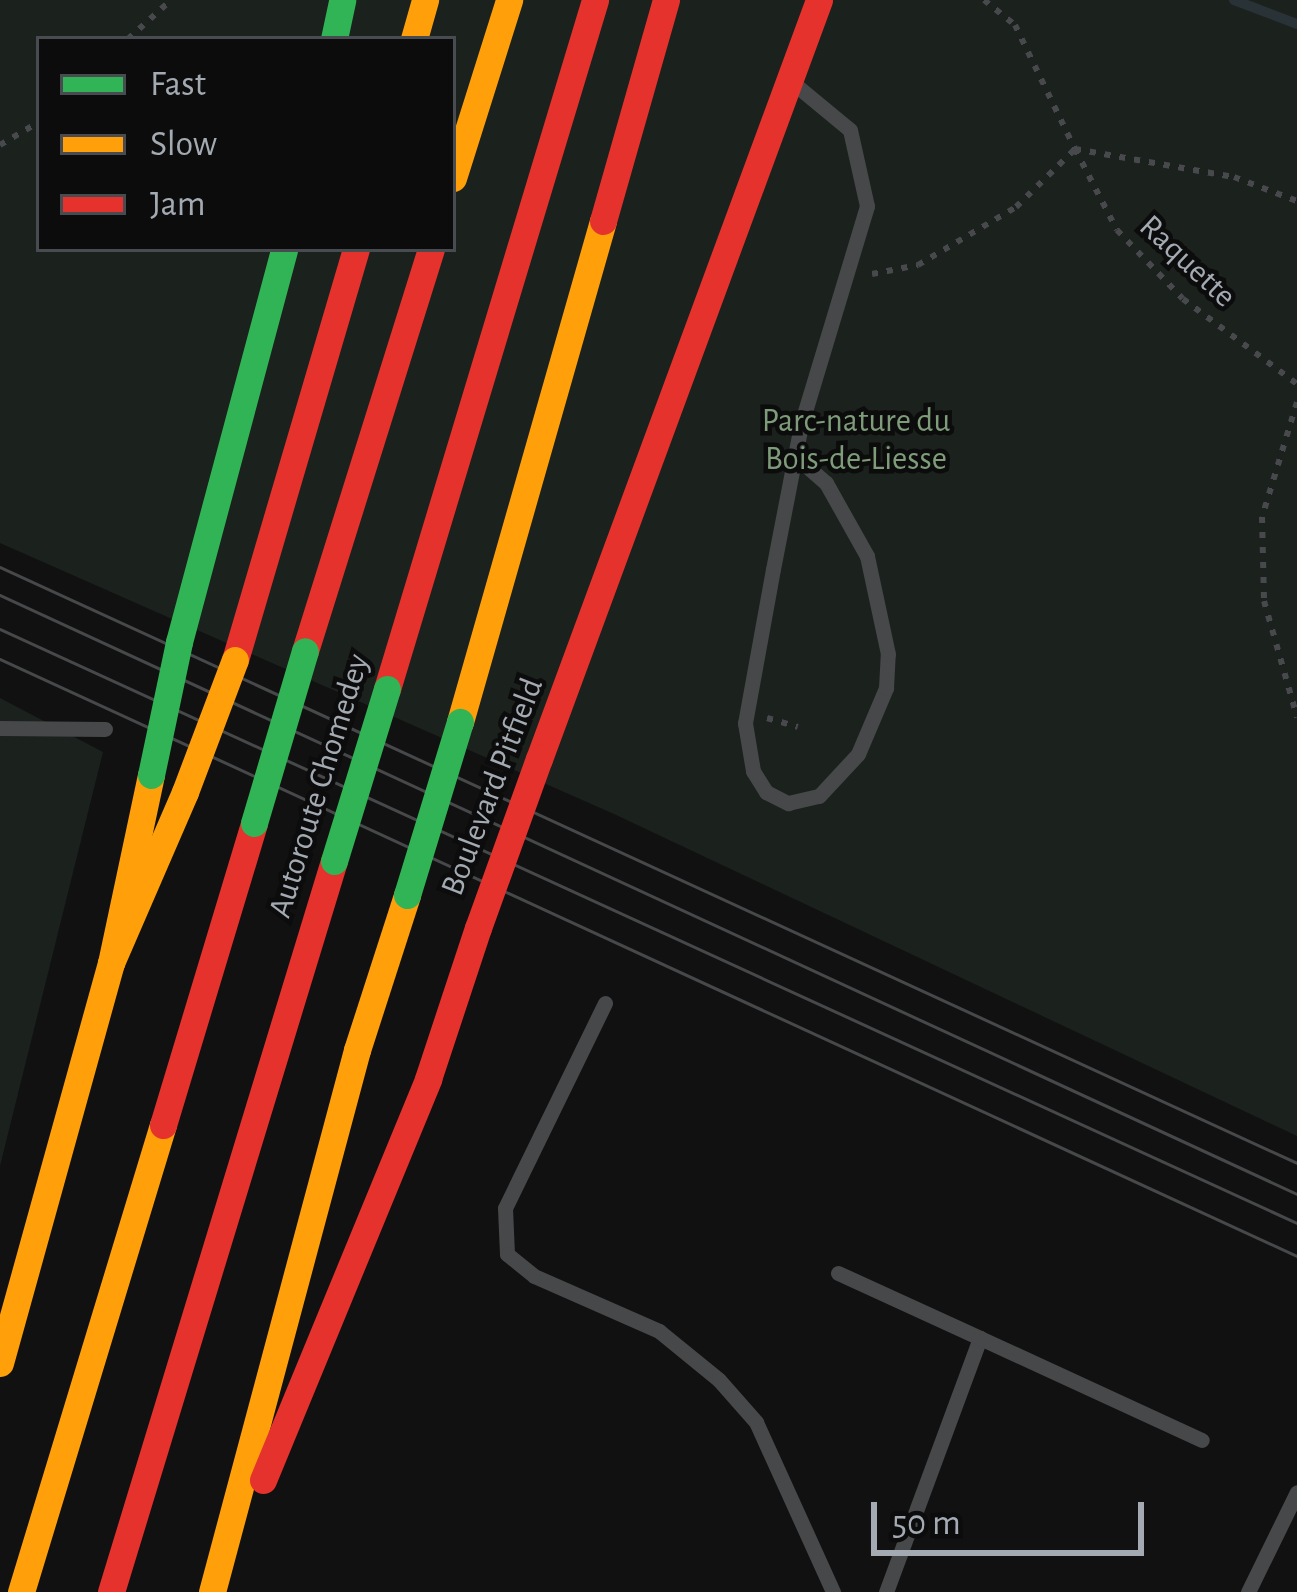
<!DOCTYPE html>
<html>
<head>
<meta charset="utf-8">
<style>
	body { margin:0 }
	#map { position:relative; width:1297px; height:1592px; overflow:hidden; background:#111112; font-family:"Alegreya Sans",sans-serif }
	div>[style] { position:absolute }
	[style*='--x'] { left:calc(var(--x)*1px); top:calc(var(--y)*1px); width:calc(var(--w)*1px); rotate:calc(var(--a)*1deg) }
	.green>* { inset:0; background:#1b211c }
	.stream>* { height:10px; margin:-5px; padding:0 5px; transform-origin:5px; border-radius:5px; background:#293236 }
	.path>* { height:6px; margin-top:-3px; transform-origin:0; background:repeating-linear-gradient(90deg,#47494c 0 6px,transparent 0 15px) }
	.lane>* { height:15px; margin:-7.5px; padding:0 7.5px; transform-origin:7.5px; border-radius:7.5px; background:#46484a }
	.fast>* { height:27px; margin:-13.5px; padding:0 13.5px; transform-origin:13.5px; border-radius:13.5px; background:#30b455 }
	.slow>* { height:27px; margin:-13.5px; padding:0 13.5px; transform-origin:13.5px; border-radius:13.5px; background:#ff9f0a }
	.jam>* { height:27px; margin:-13.5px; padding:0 13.5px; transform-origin:13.5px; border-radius:13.5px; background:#e5322d }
	.tram>* { height:3px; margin:-1.5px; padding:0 1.5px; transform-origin:1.5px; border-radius:1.5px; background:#46484a }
	.fast-bridge>* { height:27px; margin:-13.5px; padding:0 13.5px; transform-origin:13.5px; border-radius:13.5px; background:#30b455 }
	.slow-bridge>* { height:27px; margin:-13.5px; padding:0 13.5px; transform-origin:13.5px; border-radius:13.5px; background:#ff9f0a }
	.jam-bridge>* { height:27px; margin:-13.5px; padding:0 13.5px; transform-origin:13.5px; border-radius:13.5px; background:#e5322d }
	span { translate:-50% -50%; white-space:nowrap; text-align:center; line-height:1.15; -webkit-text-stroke:9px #0c0c0d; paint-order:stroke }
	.street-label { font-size:33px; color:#a3aab2 }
	.park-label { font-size:33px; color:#7e9c7a }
	.legend { position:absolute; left:36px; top:36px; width:420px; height:216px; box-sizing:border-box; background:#0c0c0d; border:3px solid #484b4f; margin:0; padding:15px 21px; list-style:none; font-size:36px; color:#a3aab2 }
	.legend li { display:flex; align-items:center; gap:24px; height:60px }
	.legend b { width:60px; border:3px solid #484b4f }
	.scale { position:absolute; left:871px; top:1502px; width:273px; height:54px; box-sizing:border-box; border:6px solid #a3aab2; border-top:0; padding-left:15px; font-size:36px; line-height:42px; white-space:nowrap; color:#a3aab2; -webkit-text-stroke:9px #0c0c0d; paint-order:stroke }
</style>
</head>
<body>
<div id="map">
	<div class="green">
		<i style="clip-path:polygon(evenodd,0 0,1297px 0,1297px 1136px,614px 814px,0 543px,0 0,39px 39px,453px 39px,453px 249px,39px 249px,39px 39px)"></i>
		<i style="clip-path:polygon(0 698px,103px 752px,0 1166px)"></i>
	</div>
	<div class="stream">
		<i style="--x:1234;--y:0;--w:67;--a:20.9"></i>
	</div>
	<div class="path">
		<i style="--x:984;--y:0;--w:40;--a:39"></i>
		<i style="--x:1015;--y:25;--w:138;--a:64.2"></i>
		<i style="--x:1075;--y:149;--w:161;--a:10"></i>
		<i style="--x:1234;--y:177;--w:67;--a:20.9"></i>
		<i style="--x:128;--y:39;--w:58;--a:-42.2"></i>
		<i style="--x:0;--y:145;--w:45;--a:-30.5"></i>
		<i style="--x:872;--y:274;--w:47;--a:-11.1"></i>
		<i style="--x:918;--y:265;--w:114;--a:-30.6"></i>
		<i style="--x:1016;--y:207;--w:83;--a:-44.5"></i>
		<i style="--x:1075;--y:149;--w:91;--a:62.6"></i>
		<i style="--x:1117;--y:230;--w:95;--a:46.3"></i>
		<i style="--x:1183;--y:299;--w:142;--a:36.7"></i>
		<i style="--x:1297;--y:402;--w:120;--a:106.9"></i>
		<i style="--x:1262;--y:517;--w:84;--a:88.6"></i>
		<i style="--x:1264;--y:601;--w:121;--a:74.1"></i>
		<i style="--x:767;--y:718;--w:32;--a:16"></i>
	</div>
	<div class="lane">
		<i style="--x:792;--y:82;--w:75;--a:39.6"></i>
		<i style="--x:850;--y:130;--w:78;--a:77.4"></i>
		<i style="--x:867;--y:206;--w:229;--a:106.8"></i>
		<i style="--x:801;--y:425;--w:32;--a:101"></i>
		<i style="--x:795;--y:456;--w:115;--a:101"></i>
		<i style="--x:773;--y:569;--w:157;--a:100.3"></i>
		<i style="--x:745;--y:723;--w:49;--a:80.5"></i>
		<i style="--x:753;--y:771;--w:25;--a:58"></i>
		<i style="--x:766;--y:792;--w:25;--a:27"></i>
		<i style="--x:788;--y:803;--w:32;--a:-13"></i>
		<i style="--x:819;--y:796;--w:57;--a:-47.1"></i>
		<i style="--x:858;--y:754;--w:72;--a:-67"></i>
		<i style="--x:886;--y:688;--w:34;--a:-87"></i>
		<i style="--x:888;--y:654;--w:100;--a:-102.1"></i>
		<i style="--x:867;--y:556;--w:84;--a:-119.3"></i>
		<i style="--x:826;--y:483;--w:41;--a:-138.9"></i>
		<i style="--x:0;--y:728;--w:105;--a:0.5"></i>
		<i style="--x:605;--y:1003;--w:228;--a:116"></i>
		<i style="--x:505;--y:1208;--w:46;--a:87.5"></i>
		<i style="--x:507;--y:1254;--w:35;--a:39"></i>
		<i style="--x:534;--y:1276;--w:137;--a:23.7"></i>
		<i style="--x:659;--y:1331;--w:77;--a:39.2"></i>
		<i style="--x:719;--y:1380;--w:56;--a:48.6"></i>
		<i style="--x:756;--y:1422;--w:187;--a:65.6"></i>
		<i style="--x:838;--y:1273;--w:156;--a:24.6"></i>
		<i style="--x:886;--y:1592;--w:271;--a:-69.7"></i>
		<i style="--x:980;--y:1338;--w:244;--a:24.7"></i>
		<i style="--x:1248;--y:1592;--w:111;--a:-63.9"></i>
	</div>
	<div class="fast">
		<i style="--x:334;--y:39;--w:40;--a:-78"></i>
		<i style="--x:179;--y:642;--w:407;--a:-75"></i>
	</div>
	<div class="slow">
		<i style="--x:414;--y:39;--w:41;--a:-74.2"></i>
		<i style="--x:453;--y:178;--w:187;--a:-72.5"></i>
		<i style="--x:460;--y:722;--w:521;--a:-74.07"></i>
		<i style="--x:111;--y:963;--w:186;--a:-66.6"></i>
		<i style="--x:0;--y:1363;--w:415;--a:-74.5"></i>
		<i style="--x:111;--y:963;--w:192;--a:-78"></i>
		<i style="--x:21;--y:1592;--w:488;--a:-73.1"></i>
		<i style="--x:212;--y:1592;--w:561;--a:-75.02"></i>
		<i style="--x:357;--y:1050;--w:163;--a:-72.1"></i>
	</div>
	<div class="jam">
		<i style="--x:603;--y:221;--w:230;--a:-74.1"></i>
		<i style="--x:305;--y:651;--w:421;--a:-72.6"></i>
		<i style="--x:235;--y:660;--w:428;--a:-73.6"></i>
		<i style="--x:387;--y:689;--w:720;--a:-73.2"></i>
		<i style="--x:539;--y:759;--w:809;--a:-69.75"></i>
		<i style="--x:163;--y:1125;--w:315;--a:-73.2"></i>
		<i style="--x:263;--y:1480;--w:434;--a:-67.6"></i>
		<i style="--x:428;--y:1079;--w:159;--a:-71.7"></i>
		<i style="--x:111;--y:1592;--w:764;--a:-73.04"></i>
	</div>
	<div class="tram">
		<i style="--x:0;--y:567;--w:1427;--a:24.68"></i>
		<i style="--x:0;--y:595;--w:1429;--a:24.79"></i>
		<i style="--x:0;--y:629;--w:1427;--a:24.61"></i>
		<i style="--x:0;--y:659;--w:1428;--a:24.72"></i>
	</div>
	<div class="fast-bridge">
		<i style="--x:151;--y:775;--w:136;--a:-78.1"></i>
		<i style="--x:254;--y:823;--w:179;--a:-73.5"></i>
		<i style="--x:334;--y:861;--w:180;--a:-72.9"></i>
		<i style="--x:407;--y:895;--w:181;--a:-73"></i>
	</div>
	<div class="slow-bridge">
		<i style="--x:185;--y:792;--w:141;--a:-69.3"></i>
	</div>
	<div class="jam-bridge">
		<i style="--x:478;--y:928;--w:180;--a:-70.2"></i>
	</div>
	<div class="street-label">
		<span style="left:1187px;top:262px;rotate:43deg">Raquette</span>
		<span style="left:320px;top:786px;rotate:-73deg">Autoroute Chomedey</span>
		<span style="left:493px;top:787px;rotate:-69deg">Boulevard Pitfield</span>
	</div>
	<div class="park-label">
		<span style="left:856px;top:441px">Parc-nature du<br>Bois-de-Liesse</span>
	</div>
	<ul class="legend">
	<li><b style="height:15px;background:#30b455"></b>Fast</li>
	<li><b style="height:15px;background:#ff9f0a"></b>Slow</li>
	<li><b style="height:15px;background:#e5322d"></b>Jam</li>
	</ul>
	<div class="scale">50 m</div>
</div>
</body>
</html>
